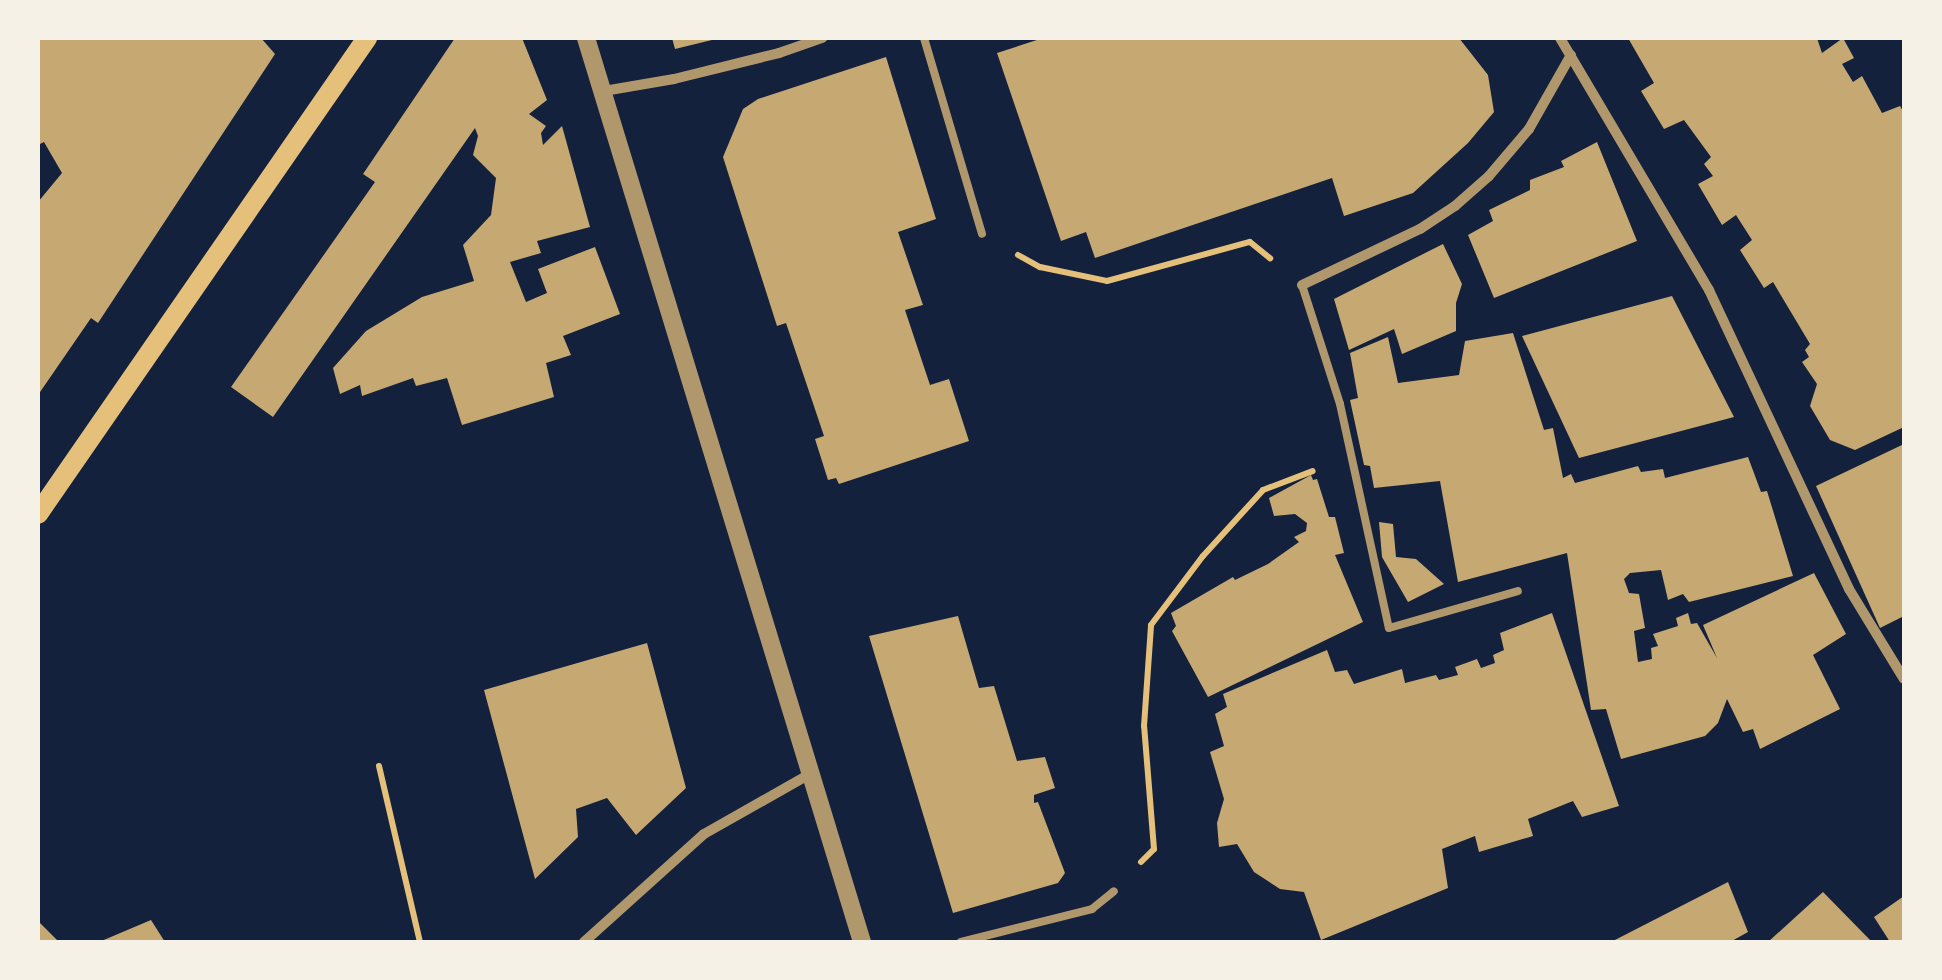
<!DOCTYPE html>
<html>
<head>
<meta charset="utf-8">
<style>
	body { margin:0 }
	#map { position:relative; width:1942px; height:980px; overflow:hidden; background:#14213d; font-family:"Source Serif 4",serif }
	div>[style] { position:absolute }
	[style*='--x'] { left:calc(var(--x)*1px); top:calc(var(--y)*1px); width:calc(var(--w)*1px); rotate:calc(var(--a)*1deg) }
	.building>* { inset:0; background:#c6a872 }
	.path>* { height:6px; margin:-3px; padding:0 3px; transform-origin:3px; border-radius:3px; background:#e5c07b }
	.service>* { height:8px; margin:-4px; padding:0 4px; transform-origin:4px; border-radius:4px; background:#b1986c }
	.minor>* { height:10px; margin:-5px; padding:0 5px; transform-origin:5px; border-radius:5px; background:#b1986c }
	.tertiary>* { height:18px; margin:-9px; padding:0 9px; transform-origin:9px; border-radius:9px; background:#b1986c }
	.secondary>* { height:20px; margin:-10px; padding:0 10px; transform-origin:10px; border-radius:10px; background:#e5c07b }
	span { translate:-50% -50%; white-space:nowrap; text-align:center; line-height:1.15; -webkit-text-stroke:8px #f6f1e7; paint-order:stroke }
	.frame { position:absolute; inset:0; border:40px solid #f6f1e7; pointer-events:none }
</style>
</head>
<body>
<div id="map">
	<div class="building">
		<i style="clip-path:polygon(38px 38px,261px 38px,275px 54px,98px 323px,91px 318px,38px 395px,38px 202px,62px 173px,44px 142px,38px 145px)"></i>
		<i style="clip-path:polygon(455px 38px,522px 38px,547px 100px,529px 114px,546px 126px,541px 133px,543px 145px,562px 126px,590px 227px,537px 241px,541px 253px,510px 262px,526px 302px,547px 293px,538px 269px,595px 247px,620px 314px,563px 336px,571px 355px,546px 363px,554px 397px,462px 425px,447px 378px,416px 386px,413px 378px,362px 396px,360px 385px,340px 394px,333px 368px,366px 331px,422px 297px,474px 281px,463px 245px,491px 215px,496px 178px,473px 155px,478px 136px,475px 128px,273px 417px,231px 387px,375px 182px,363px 174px)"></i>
		<i style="clip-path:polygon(672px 38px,716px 38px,716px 39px,675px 49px)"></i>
		<i style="clip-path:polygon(1043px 38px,1459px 38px,1488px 75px,1494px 112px,1468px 143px,1413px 193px,1344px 216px,1332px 178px,1095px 258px,1086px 232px,1061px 241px,997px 53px)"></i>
		<i style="clip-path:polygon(1628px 38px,1817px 38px,1822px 53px,1843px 38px,1854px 58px,1842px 64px,1853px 82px,1862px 76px,1882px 113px,1900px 106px,1904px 113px,1904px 427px,1855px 450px,1830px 440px,1810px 406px,1817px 384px,1802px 362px,1809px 357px,1805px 350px,1810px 344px,1773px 282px,1764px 288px,1740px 250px,1752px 240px,1736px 215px,1722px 225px,1698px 184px,1713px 176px,1704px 164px,1711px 157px,1684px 120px,1664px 129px,1641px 91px,1654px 83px)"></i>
		<i style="clip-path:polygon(886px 57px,936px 219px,898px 232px,923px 305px,905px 310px,930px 385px,949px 379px,969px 441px,839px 484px,836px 478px,828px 480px,815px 439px,824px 436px,786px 323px,777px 326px,723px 157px,743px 109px,758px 99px)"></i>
		<i style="clip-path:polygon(1597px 142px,1637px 241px,1494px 298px,1468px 235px,1493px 221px,1489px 210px,1530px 190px,1530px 180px,1564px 167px,1561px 161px)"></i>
		<i style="clip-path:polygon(1443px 244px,1462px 284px,1456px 303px,1456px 331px,1402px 354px,1394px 329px,1349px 350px,1334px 299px)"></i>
		<i style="clip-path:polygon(1672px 296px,1734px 417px,1579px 458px,1522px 336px)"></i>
		<i style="clip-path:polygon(1513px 333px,1544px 430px,1553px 428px,1563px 478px,1571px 474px,1575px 483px,1638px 466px,1641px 472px,1663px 469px,1665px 478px,1748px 457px,1761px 492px,1767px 491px,1793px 576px,1689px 602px,1683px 594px,1668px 600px,1661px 570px,1630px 573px,1624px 579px,1629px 593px,1639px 594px,1645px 628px,1634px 631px,1638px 662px,1652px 659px,1651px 648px,1658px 646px,1653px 634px,1678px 626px,1676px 618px,1688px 613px,1691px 624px,1697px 623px,1717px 658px,1703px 625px,1814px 573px,1846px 634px,1813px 655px,1840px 709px,1760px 749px,1753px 729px,1743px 732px,1727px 699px,1718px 723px,1705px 736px,1621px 759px,1606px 709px,1591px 710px,1567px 553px,1458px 582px,1440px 481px,1374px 488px,1370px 466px,1364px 465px,1350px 400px,1358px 398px,1350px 353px,1388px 337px,1398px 383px,1459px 375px,1465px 341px)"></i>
		<i style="clip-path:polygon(1904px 444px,1904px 616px,1880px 628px,1816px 486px)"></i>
		<i style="clip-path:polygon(1311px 475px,1313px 480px,1317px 479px,1329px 517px,1335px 517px,1344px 553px,1335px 555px,1363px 622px,1208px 697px,1172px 631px,1176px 626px,1171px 613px,1233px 577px,1235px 580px,1268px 564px,1299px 542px,1294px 537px,1306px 531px,1307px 523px,1295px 514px,1274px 516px,1269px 498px)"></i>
		<i style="clip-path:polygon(1379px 522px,1393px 524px,1396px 557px,1416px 559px,1444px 584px,1408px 602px,1382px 557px)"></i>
		<i style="clip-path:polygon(1552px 613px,1619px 806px,1582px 817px,1573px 801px,1528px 819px,1533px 836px,1479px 852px,1475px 836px,1442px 849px,1448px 888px,1321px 940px,1304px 892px,1280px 889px,1254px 872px,1237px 844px,1219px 847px,1217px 823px,1224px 799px,1210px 752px,1224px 746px,1215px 714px,1227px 707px,1223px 694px,1327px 650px,1335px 672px,1347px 670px,1354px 684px,1402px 669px,1405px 683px,1436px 675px,1439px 680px,1458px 675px,1455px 667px,1477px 659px,1481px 668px,1495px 663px,1493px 655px,1504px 650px,1500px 633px)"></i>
		<i style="clip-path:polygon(958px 616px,979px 688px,994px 686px,1017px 761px,1045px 757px,1055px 788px,1034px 795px,1034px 803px,1038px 802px,1065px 873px,1058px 883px,953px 913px,869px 636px)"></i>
		<i style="clip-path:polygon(647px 643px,686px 788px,636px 835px,607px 798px,576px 809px,578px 837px,535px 879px,484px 690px)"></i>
		<i style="clip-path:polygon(1728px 882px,1748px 932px,1730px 942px,1611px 942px)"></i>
		<i style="clip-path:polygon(1823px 892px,1872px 942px,1768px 942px)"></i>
		<i style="clip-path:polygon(1904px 896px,1904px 942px,1890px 942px,1874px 917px)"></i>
		<i style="clip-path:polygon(151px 920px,165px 942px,99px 942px)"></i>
		<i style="clip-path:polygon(38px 921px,59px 942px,38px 942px)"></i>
	</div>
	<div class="path">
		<i style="--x:1018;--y:255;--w:25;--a:29"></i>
		<i style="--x:1040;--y:267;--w:68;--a:11.8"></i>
		<i style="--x:1107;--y:281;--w:148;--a:-15.3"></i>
		<i style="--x:1250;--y:242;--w:26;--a:39"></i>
		<i style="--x:379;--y:766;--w:181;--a:76.9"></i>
		<i style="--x:1141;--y:862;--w:18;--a:-45"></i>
		<i style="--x:1154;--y:849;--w:123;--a:-94.6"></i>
		<i style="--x:1144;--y:726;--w:101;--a:-86"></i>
		<i style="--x:1151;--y:625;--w:86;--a:-53"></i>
		<i style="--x:1203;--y:556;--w:89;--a:-47.7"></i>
		<i style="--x:1263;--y:490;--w:53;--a:-20.8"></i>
	</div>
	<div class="service">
		<i style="--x:924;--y:38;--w:204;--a:73.5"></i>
		<i style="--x:1302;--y:285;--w:125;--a:72.3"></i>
		<i style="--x:1340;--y:404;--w:229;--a:77.7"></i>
		<i style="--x:1389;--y:628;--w:134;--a:-16"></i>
		<i style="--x:961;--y:942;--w:135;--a:-14.1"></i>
		<i style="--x:1092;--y:909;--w:28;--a:-39"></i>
	</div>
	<div class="minor">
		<i style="--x:1560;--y:38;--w:293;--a:59.4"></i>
		<i style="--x:1709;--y:290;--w:330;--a:64.9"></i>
		<i style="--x:1849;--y:589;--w:105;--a:58.6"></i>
		<i style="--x:604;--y:91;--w:71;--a:-9.7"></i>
		<i style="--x:674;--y:79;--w:108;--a:-13.9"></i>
		<i style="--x:779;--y:53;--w:46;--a:-19.2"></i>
		<i style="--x:1302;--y:285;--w:131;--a:-25.4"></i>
		<i style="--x:1420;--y:229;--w:42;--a:-33.3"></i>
		<i style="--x:1455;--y:206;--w:45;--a:-41.4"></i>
		<i style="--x:1489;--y:176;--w:62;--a:-49.6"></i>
		<i style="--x:1529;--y:129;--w:85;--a:-60.4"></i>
		<i style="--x:584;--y:942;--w:161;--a:-42"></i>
		<i style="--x:704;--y:834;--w:124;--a:-29.5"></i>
	</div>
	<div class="tertiary">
		<i style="--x:586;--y:38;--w:945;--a:73.02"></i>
	</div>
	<div class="secondary">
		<i style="--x:38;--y:514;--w:579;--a:-55.35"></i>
	</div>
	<div class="frame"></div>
</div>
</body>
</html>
